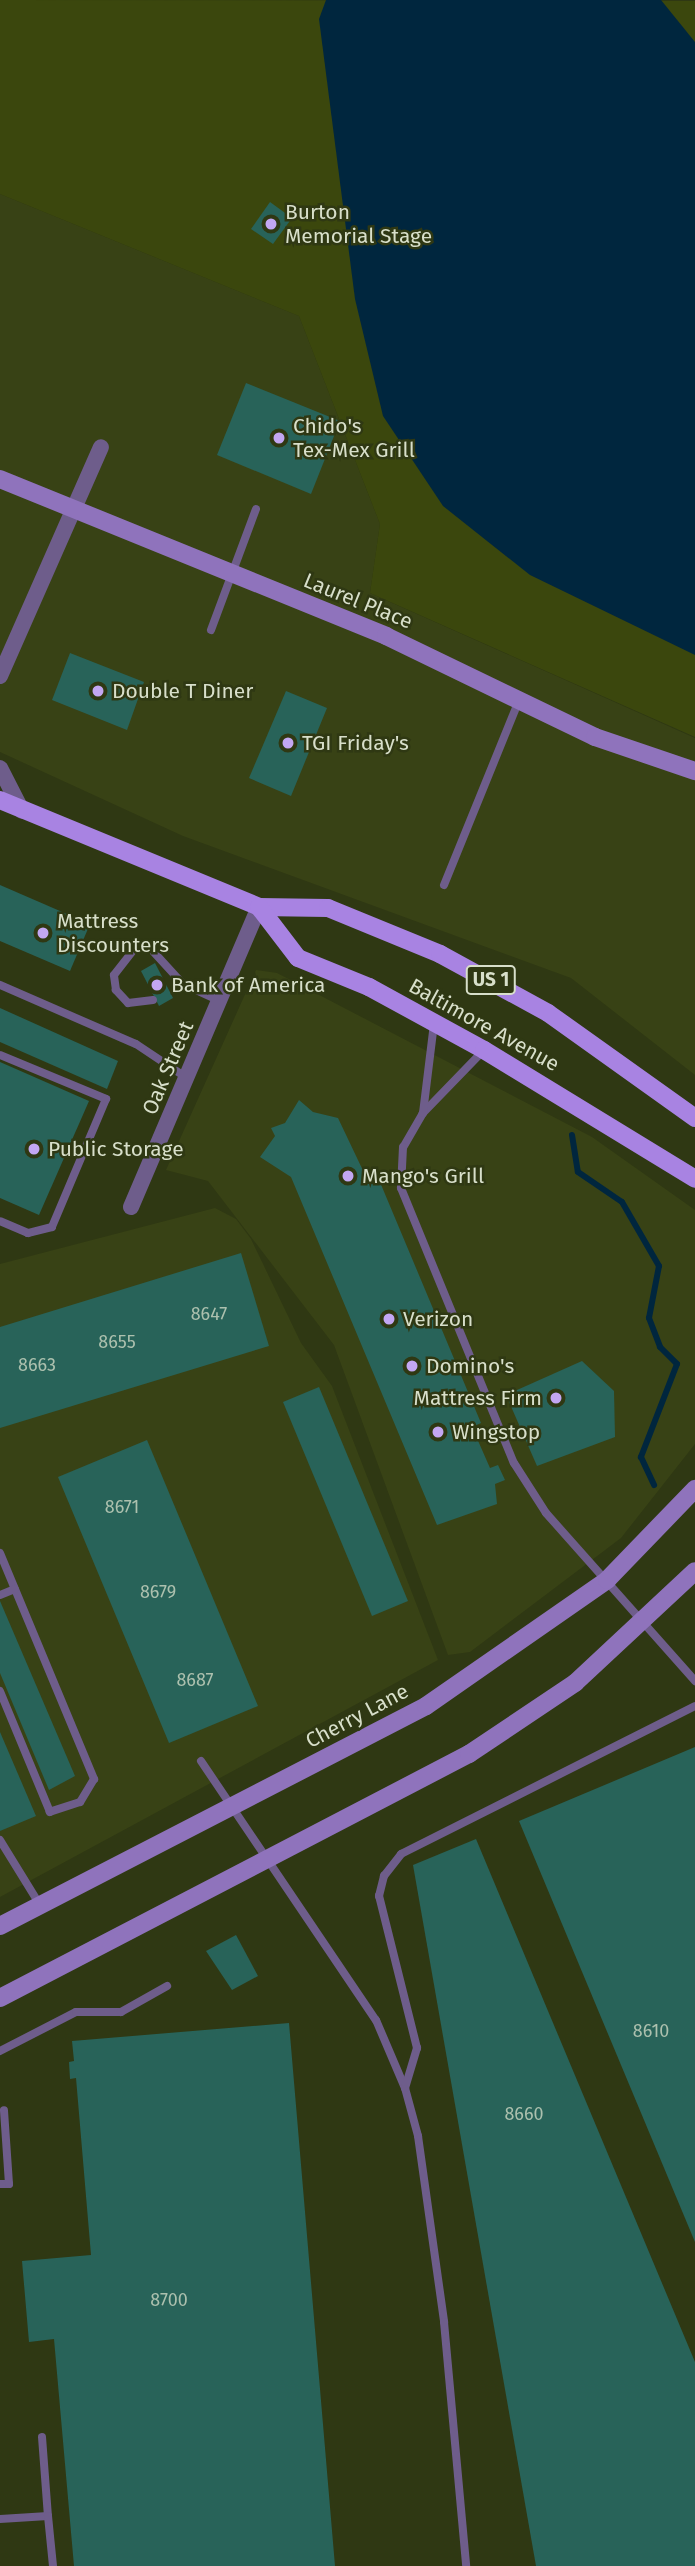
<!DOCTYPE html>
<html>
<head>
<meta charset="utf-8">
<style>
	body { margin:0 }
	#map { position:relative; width:695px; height:2566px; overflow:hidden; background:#2f3813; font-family:"Fira Sans",sans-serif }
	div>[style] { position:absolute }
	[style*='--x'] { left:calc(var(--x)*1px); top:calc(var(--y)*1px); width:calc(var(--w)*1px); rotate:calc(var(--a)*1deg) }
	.built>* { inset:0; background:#384215 }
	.green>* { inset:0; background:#3b470d }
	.water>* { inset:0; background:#00263e }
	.stream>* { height:6px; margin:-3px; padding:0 3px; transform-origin:3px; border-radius:3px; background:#00263e }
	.building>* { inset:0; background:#286359 }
	.lane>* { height:8px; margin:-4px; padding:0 4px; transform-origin:4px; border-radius:4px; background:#6e5d8b }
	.street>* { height:16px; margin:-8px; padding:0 8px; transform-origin:8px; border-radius:8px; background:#6e5d8b }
	.secondary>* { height:18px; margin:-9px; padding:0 9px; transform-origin:9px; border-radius:9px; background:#8f73bc }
	.primary>* { height:18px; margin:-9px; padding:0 9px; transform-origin:9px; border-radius:9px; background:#a883e2 }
	.dots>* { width:19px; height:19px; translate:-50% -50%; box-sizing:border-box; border:4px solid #2f3813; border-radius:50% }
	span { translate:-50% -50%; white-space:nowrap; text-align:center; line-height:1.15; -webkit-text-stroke:5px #2f3813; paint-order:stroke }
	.number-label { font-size:18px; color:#acc0ae }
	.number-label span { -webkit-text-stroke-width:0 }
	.shield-label span { padding:2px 5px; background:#2f3813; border:2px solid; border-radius:5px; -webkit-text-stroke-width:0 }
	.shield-label { font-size:19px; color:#d8dfca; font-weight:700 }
	.poi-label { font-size:21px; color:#d8dfca }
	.left { translate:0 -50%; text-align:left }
	.right { translate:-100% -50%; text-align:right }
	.street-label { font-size:21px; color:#d8dfca }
</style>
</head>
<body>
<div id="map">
	<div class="built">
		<i style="clip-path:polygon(0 194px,299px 316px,380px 524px,370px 593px,695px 738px,695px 1075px,571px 978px,183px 836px,0 752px)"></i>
		<i style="clip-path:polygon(256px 970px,277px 973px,592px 1137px,695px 1210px,695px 1444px,621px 1538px,470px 1652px,448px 1655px,334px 1345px,208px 1181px,166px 1170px)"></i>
		<i style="clip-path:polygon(215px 1208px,236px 1219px,251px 1239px,301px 1343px,332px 1386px,438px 1660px,0 1897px,0 1264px)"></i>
	</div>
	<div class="green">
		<i style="clip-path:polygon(0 0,695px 1px,695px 737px,370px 593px,380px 524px,299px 316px,0 194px)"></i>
	</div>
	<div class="water">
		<i style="clip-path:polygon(326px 0,661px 0,695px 42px,695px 655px,530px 575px,443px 506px,383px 416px,355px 299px,319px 19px)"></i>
	</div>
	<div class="stream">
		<i style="--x:572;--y:1135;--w:37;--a:81"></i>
		<i style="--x:578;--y:1172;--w:53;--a:34.3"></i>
		<i style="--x:622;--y:1202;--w:74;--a:60"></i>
		<i style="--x:659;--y:1266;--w:53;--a:100.9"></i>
		<i style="--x:649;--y:1318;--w:31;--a:69"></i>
		<i style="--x:660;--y:1347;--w:24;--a:45"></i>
		<i style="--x:677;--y:1364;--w:100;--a:111.2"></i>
		<i style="--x:641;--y:1457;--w:31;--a:65"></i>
	</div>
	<div class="building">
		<i style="clip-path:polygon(270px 202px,292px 218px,273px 244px,251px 229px)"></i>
		<i style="clip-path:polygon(246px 383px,340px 421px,311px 494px,217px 455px)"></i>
		<i style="clip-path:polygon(70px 653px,144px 682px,127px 730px,52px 700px)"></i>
		<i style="clip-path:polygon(286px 691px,327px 708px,291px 796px,249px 778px)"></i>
		<i style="clip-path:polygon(0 885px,90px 924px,70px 971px,0 941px)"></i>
		<i style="clip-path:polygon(155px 963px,173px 998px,159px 1006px,141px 971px)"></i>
		<i style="clip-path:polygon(0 1008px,118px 1061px,107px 1089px,0 1042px)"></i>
		<i style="clip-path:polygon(0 1062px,89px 1101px,39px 1215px,0 1198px)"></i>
		<i style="clip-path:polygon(299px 1100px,313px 1112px,338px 1118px,367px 1179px,377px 1175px,481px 1423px,472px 1427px,490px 1468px,498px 1465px,505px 1480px,495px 1484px,497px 1504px,437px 1525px,291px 1177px,260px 1157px,275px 1136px,271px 1128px,285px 1123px)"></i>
		<i style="clip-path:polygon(241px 1253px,269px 1346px,0 1428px,0 1327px)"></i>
		<i style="clip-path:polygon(582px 1361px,614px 1391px,615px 1437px,537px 1466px,506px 1395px)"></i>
		<i style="clip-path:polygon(319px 1387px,408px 1601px,372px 1616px,283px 1402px)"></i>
		<i style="clip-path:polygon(147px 1440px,258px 1706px,169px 1743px,58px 1477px)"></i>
		<i style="clip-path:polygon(0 1601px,75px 1776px,49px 1790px,0 1673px)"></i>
		<i style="clip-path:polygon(0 1732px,36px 1816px,0 1831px)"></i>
		<i style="clip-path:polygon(695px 1747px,695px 2242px,519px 1821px)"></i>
		<i style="clip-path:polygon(476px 1839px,695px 2362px,695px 2566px,536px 2566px,413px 1865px)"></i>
		<i style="clip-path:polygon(236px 1935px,258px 1976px,232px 1990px,206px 1951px)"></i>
		<i style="clip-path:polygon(289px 2023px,335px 2566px,74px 2566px,54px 2339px,29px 2342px,22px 2261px,91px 2255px,76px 2078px,70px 2079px,69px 2062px,74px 2061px,72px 2041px)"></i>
	</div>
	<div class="lane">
		<i style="--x:211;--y:630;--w:129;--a:-69.6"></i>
		<i style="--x:444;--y:885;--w:200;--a:-67.9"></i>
		<i style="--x:0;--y:985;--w:148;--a:23.5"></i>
		<i style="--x:136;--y:1044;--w:61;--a:33.7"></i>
		<i style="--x:153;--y:1000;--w:25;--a:173"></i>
		<i style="--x:128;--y:1003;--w:18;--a:-133"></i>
		<i style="--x:116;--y:990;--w:15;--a:-98"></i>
		<i style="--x:114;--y:975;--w:36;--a:-52"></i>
		<i style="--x:136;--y:947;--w:14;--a:4"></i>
		<i style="--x:150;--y:948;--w:49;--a:47.5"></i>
		<i style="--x:183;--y:984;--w:41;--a:24.7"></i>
		<i style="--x:484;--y:1050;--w:88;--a:134.1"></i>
		<i style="--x:423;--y:1113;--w:39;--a:120"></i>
		<i style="--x:403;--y:1147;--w:41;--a:92.8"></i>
		<i style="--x:401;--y:1188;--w:297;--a:67.7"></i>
		<i style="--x:514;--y:1463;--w:59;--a:57.4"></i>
		<i style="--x:546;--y:1513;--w:225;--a:48.4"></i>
		<i style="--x:0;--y:1055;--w:115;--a:22.5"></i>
		<i style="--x:106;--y:1099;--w:139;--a:112.9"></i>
		<i style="--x:52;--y:1227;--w:25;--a:166"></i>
		<i style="--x:28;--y:1233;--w:30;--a:-157"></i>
		<i style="--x:423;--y:1113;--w:91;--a:-83"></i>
		<i style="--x:0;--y:1553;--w:245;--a:67.4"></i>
		<i style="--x:94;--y:1779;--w:27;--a:121"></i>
		<i style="--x:80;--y:1802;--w:32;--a:162"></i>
		<i style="--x:50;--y:1812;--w:131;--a:-112.5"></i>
		<i style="--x:0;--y:1595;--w:16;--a:-22"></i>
		<i style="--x:201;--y:1761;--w:313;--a:56"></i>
		<i style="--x:376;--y:2020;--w:74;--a:66.9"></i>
		<i style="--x:405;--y:2088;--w:50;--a:74.8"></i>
		<i style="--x:418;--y:2136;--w:188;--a:82"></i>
		<i style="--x:444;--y:2322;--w:245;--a:84.8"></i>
		<i style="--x:0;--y:1840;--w:76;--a:58.4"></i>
		<i style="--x:0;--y:2051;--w:85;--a:-27.2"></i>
		<i style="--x:76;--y:2012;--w:45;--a:0"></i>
		<i style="--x:121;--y:2012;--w:53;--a:-29.5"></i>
		<i style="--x:405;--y:2088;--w:42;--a:-73.3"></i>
		<i style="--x:417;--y:2048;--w:157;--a:-104"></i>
		<i style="--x:379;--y:1896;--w:21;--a:-76"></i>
		<i style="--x:384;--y:1876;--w:28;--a:-52"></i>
		<i style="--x:401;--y:1854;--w:329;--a:-26.7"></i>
		<i style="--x:0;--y:2184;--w:9;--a:0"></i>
		<i style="--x:9;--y:2184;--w:74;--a:-93.9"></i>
		<i style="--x:42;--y:2437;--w:79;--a:85.7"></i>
		<i style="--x:0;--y:2519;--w:48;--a:-3.6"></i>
		<i style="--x:48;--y:2516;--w:50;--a:84.3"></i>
	</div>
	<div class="street">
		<i style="--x:0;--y:676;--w:250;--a:-66.2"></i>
		<i style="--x:0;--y:768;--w:48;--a:62.9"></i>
		<i style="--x:131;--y:1207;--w:326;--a:-66.9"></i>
	</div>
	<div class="secondary">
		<i style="--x:0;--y:479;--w:417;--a:22.1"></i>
		<i style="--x:386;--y:636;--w:232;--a:25.8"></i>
		<i style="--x:595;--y:737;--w:106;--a:18.8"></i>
		<i style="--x:0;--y:1926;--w:479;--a:-27.3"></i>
		<i style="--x:426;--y:1706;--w:221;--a:-34.8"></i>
		<i style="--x:607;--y:1580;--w:127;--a:-46"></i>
		<i style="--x:0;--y:1998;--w:529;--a:-27.49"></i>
		<i style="--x:469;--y:1754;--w:128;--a:-33.8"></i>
		<i style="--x:575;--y:1683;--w:164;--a:-43"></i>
	</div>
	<div class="primary">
		<i style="--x:0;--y:800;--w:280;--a:22.4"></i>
		<i style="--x:259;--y:907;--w:69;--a:0.8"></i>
		<i style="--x:328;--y:908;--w:121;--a:22.3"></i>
		<i style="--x:440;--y:954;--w:123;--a:28.6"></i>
		<i style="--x:548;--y:1013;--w:181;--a:35.5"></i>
		<i style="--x:259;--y:907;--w:64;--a:52.6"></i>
		<i style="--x:298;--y:958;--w:77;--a:22.2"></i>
		<i style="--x:369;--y:987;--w:131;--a:28.7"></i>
		<i style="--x:484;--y:1050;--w:247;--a:31.4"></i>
	</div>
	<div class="dots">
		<i style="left:271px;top:224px;background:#c3a7f2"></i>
		<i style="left:279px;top:438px;background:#c3a7f2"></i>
		<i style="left:98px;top:691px;background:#c3a7f2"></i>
		<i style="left:288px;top:743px;background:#c3a7f2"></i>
		<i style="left:43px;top:933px;background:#c3a7f2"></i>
		<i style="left:157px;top:985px;background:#c3a7f2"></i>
		<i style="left:34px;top:1149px;background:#c3a7f2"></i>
		<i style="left:348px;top:1176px;background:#c3a7f2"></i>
		<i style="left:389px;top:1319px;background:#c3a7f2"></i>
		<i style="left:412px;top:1366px;background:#c3a7f2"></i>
		<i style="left:556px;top:1398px;background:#c3a7f2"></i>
		<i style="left:438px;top:1432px;background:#c3a7f2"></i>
	</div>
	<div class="number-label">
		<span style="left:209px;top:1314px">8647</span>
		<span style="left:117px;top:1342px">8655</span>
		<span style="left:37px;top:1365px">8663</span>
		<span style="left:122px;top:1507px">8671</span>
		<span style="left:158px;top:1592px">8679</span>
		<span style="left:195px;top:1680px">8687</span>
		<span style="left:651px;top:2031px">8610</span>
		<span style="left:524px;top:2114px">8660</span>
		<span style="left:169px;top:2300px">8700</span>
	</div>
	<div class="shield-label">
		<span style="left:491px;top:980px">US 1</span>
	</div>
	<div class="poi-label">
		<span class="left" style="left:285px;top:224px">Burton<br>Memorial Stage</span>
		<span class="left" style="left:293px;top:438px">Chido's<br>Tex-Mex Grill</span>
		<span class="left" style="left:112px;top:691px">Double T Diner</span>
		<span class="left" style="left:302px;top:743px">TGI Friday's</span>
		<span class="left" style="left:57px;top:933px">Mattress<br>Discounters</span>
		<span class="left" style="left:171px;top:985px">Bank of America</span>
		<span class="left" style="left:48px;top:1149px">Public Storage</span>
		<span class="left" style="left:362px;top:1176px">Mango's Grill</span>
		<span class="left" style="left:403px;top:1319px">Verizon</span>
		<span class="left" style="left:426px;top:1366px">Domino's</span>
		<span class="right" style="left:542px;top:1398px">Mattress Firm</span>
		<span class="left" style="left:452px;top:1432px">Wingstop</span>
	</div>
	<div class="street-label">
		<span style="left:358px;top:601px;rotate:22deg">Laurel Place</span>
		<span style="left:484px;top:1025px;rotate:29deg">Baltimore Avenue</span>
		<span style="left:168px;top:1068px;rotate:-67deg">Oak Street</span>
		<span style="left:357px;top:1716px;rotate:-28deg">Cherry Lane</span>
	</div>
</div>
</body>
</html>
